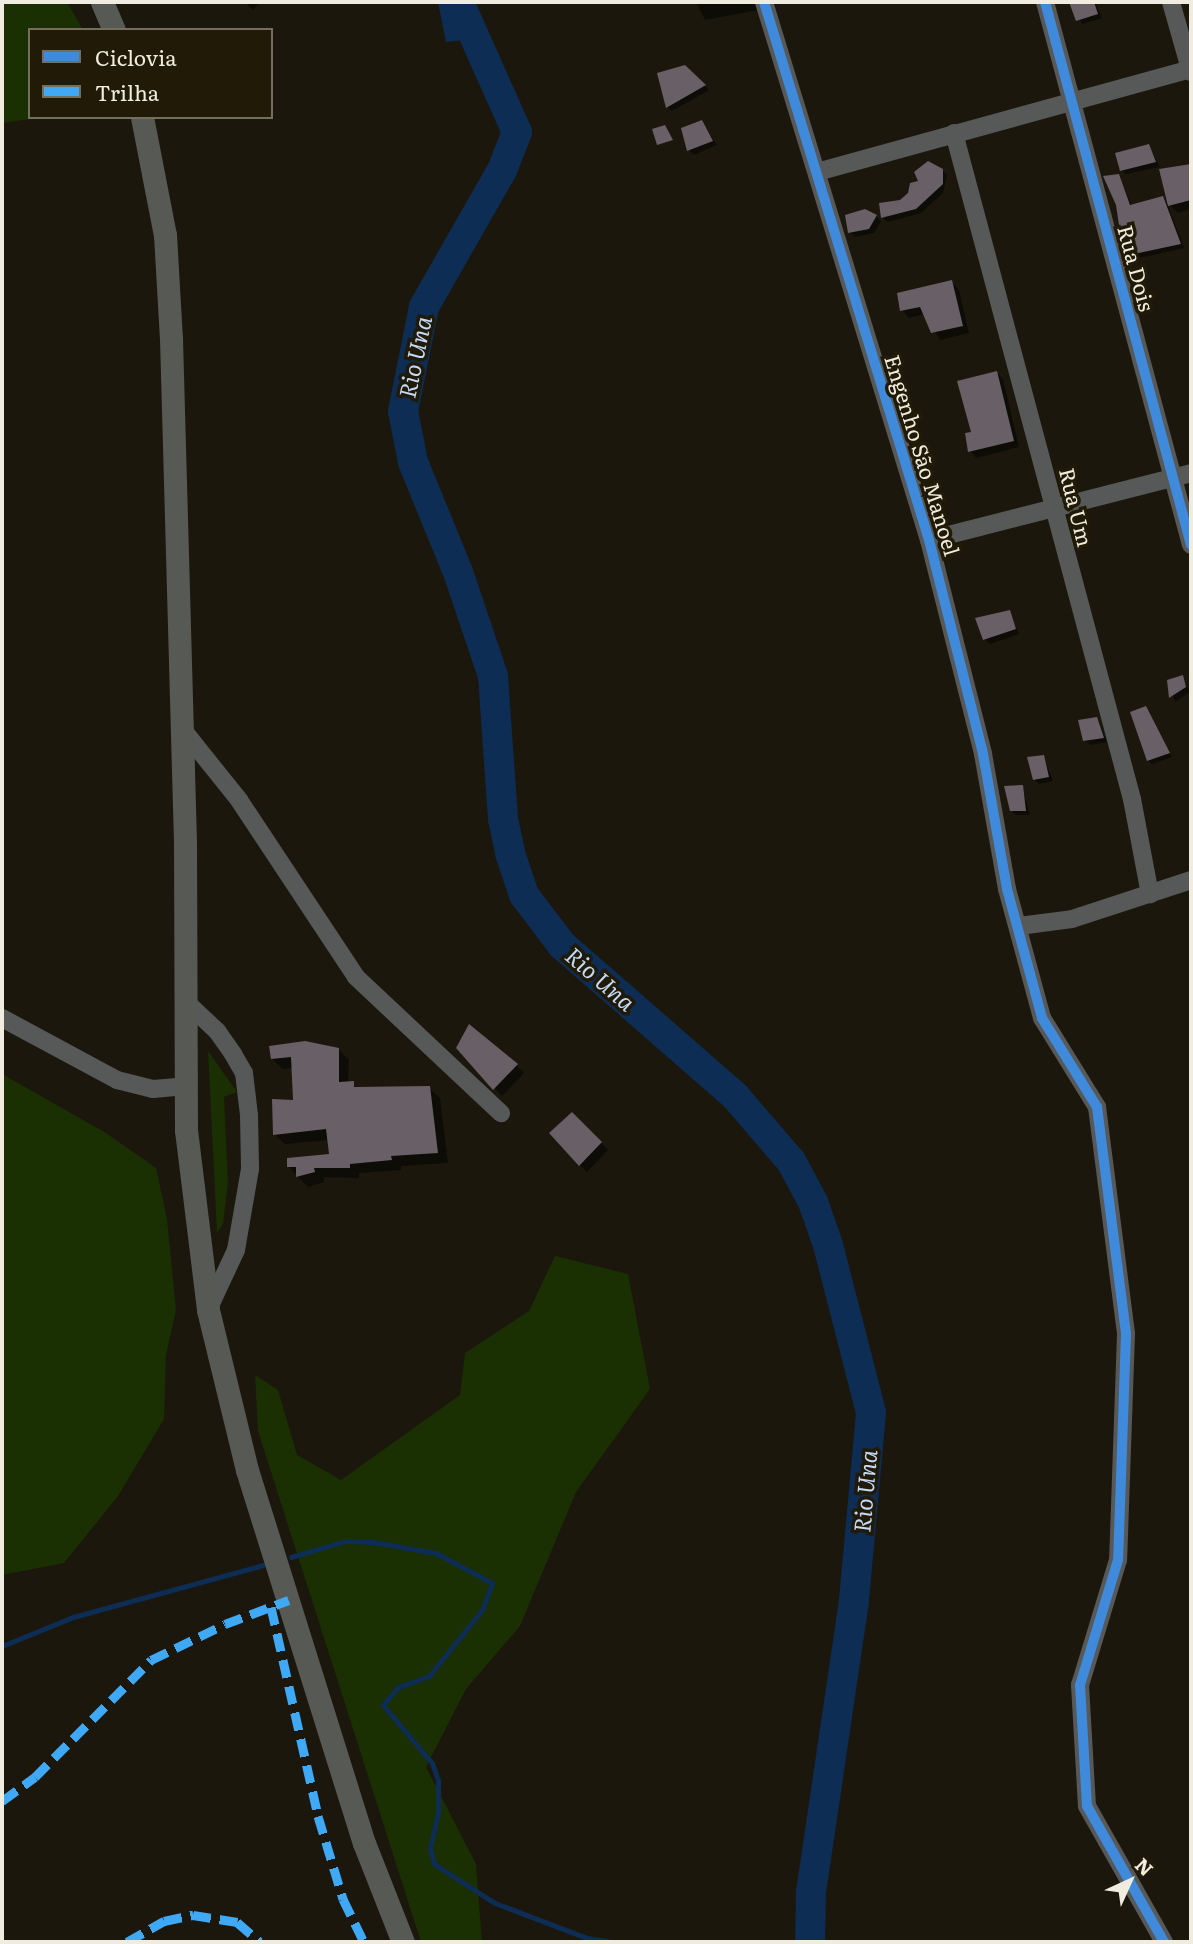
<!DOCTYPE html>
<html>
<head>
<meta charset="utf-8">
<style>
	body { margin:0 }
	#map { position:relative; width:1193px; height:1944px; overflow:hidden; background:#1b170d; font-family:Literata,serif }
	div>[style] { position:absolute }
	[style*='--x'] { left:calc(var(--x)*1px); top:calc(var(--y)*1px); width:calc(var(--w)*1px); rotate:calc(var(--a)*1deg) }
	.green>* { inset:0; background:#1a2f02 }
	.water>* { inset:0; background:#0d2d54 }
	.shadow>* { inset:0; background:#0007 }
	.stream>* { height:5px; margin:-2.5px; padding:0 2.5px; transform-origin:2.5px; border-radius:2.5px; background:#0d2d54 }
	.river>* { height:30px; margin:-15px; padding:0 15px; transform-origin:15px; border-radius:15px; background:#0d2d54 }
	.building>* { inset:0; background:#686066 }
	.minor>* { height:18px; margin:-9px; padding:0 9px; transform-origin:9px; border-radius:9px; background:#565958 }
	.major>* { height:23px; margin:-11.5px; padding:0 11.5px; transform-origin:11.5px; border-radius:11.5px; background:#575955 }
	.quiet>* { height:9px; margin-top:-4.5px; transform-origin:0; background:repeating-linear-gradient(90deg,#3fa9f5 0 18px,transparent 0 27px) }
	.cycleway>* { height:10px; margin:-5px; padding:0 5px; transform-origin:5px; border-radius:5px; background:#408adc }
	span { translate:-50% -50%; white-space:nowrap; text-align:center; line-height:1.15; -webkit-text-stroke:7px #211a07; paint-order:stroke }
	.street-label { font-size:21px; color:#f0ecdf }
	.water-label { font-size:23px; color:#c4daf7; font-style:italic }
	.frame { position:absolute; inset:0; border:4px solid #f0ecdf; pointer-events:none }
	.legend { position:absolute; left:28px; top:28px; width:245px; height:91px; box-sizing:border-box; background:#211a07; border:2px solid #746e5d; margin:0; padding:9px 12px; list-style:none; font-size:21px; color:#f0ecdf }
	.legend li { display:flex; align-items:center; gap:14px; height:35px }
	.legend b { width:35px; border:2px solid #746e5d }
	.north { position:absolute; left:1095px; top:1846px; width:70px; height:70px; -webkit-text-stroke:5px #211a07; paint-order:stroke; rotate:45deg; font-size:19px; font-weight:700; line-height:28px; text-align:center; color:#f0ecdf }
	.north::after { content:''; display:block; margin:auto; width:24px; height:32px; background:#f0ecdf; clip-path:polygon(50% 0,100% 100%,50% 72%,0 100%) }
</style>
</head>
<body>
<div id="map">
	<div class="green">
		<i style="clip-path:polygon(2px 2px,67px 2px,83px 30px,30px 30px,30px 117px,46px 117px,2px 123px)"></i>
		<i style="clip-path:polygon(208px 1051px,237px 1092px,224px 1097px,228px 1183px,223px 1224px,217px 1233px)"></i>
		<i style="clip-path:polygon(2px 1074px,106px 1133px,156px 1168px,167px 1219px,176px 1310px,166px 1355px,164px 1419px,118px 1496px,64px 1563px,2px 1575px)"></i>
		<i style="clip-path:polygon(555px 1256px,628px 1274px,650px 1389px,576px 1492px,520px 1626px,466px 1689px,426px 1767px,476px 1864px,482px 1942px,421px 1942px,258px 1431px,255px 1375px,278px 1390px,297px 1455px,341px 1480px,460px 1395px,465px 1353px,529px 1311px)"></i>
	</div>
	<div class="water">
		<i style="clip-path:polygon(438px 2px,473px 2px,474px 39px,446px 42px)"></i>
	</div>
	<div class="shadow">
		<i style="clip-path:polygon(245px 2px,260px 2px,253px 10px)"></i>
		<i style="clip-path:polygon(696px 2px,756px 2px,759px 10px,705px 20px)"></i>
		<i style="clip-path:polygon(1082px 2px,1095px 2px,1102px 18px,1082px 24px,1072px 5px)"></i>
		<i style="clip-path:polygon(684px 67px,709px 90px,672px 111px,667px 107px)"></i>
		<i style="clip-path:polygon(702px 122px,717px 145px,694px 155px,689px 150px)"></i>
		<i style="clip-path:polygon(1149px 146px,1160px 167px,1126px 174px,1121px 170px)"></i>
		<i style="clip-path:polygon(1191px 166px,1191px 209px,1178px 213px,1170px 205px,1161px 170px)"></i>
		<i style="clip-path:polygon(942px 170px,947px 175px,943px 193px,921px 213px,888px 222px,883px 218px,881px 205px,901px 201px)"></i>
		<i style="clip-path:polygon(1119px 176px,1132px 206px,1162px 198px,1167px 203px,1184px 248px,1140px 258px,1136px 254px,1131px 234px,1122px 231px)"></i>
		<i style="clip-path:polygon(876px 216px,881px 221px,874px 233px,855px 237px,850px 232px)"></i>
		<i style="clip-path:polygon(952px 282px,959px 290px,969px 333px,940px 340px,925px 314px,909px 318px,902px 310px)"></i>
		<i style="clip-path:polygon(997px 373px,1003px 379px,1019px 447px,976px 458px,970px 451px,973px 433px)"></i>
		<i style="clip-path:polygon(1009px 612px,1019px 634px,990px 644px,985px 639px)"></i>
		<i style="clip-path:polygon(1182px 677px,1190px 692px,1175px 702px,1169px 681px)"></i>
		<i style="clip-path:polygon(1146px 708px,1172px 757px,1152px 764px,1148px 760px)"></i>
		<i style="clip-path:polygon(1097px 719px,1107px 742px,1090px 745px,1085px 740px)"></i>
		<i style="clip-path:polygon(1043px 756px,1053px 781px,1039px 784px,1034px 779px)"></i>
		<i style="clip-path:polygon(1022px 787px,1030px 815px,1016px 815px,1011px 811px)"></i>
		<i style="clip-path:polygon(458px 1047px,516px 1065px,524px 1073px,502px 1096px)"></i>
		<i style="clip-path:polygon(339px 1050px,349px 1060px,348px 1083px,358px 1088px,429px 1088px,440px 1098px,448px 1163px,401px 1166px,401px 1170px,359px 1173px,359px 1178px,324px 1177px,324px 1182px,308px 1187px,289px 1167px,331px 1156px,329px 1140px,285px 1144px,274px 1134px,295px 1102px,293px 1068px,283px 1069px,272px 1059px)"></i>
		<i style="clip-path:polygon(572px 1114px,608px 1150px,587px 1172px,580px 1165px)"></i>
	</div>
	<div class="stream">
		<i style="--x:291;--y:1557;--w:56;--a:-16.5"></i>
		<i style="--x:345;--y:1541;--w:28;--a:2"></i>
		<i style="--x:373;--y:1542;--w:64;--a:9.9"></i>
		<i style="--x:436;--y:1553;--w:64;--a:28.2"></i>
		<i style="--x:492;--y:1583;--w:29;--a:110"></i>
		<i style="--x:482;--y:1610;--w:85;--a:128.8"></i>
		<i style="--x:429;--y:1676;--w:33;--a:160"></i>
		<i style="--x:398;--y:1687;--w:23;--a:130"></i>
		<i style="--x:383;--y:1705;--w:76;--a:49.8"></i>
		<i style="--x:432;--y:1763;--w:18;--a:71"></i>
		<i style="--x:438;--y:1780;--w:33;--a:90"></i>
		<i style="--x:438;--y:1813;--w:36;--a:103"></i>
		<i style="--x:430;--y:1848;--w:16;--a:76"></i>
		<i style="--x:434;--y:1864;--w:72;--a:32.6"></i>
		<i style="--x:495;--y:1903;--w:98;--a:20.8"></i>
		<i style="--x:587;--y:1938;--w:24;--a:9"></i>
		<i style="--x:2;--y:1646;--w:77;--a:-22.2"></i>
		<i style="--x:73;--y:1617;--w:197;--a:-15.3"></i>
	</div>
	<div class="river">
		<i style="--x:459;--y:2;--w:142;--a:66"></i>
		<i style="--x:517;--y:132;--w:41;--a:111.5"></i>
		<i style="--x:502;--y:170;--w:158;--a:119.7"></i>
		<i style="--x:424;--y:307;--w:106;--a:101.4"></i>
		<i style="--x:403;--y:411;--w:52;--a:78.9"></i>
		<i style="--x:413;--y:462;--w:119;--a:67.8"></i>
		<i style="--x:458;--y:572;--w:110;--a:71.4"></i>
		<i style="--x:493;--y:676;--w:143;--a:86"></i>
		<i style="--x:503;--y:819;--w:35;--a:78"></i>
		<i style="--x:510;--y:853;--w:44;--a:71.6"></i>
		<i style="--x:524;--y:895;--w:63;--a:52.8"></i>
		<i style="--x:562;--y:945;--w:230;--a:41.1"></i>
		<i style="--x:735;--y:1096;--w:86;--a:49.3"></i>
		<i style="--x:791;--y:1161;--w:47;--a:61.8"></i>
		<i style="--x:813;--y:1202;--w:46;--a:70.8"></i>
		<i style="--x:828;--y:1245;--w:173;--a:75.6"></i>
		<i style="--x:871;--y:1413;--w:189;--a:95.2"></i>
		<i style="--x:854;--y:1601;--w:293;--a:98.4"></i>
		<i style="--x:811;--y:1891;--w:51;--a:91.1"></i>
	</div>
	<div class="building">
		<i style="clip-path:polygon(1069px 2px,1094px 2px,1098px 14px,1076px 21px)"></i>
		<i style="clip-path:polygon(685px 65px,706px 85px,666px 108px,657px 73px)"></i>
		<i style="clip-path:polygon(702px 120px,713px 141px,687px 151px,681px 128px)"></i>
		<i style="clip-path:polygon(665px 125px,673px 140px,657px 145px,652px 129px)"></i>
		<i style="clip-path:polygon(1149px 144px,1156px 162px,1120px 171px,1115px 153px)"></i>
		<i style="clip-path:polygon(928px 161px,943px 169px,943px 184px,916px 209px,881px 218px,879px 203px,900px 200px,908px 193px,910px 183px,918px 181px,914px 172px)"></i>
		<i style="clip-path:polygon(1191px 164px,1191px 200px,1168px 206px,1159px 169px)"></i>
		<i style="clip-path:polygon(1119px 174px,1130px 205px,1163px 196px,1181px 244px,1134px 254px,1129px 230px,1120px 232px,1116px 205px,1103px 176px)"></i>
		<i style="clip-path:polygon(865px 209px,877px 215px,869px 229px,848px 233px,845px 215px)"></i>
		<i style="clip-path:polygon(952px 280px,963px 326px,931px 333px,920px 307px,900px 311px,897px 293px)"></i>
		<i style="clip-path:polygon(997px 371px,1014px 441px,968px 452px,965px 433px,971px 432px,957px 381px)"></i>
		<i style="clip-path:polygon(1010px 610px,1016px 629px,983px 640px,975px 618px)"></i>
		<i style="clip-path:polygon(1183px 675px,1186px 687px,1169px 698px,1167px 680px)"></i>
		<i style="clip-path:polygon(1146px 706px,1170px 753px,1147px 761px,1130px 712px)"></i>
		<i style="clip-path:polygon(1097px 717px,1104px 738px,1083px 741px,1078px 720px)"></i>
		<i style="clip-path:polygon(1044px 755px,1049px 777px,1033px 780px,1027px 757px)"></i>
		<i style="clip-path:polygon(1023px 785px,1026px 811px,1010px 811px,1004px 786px)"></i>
		<i style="clip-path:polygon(469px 1024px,518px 1064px,493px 1090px,456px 1048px)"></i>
		<i style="clip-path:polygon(305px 1041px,339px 1048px,339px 1082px,354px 1081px,354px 1087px,430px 1086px,438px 1153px,391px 1156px,392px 1160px,350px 1164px,350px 1168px,314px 1168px,315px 1172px,296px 1177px,296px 1167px,287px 1167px,287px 1158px,329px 1154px,326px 1129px,273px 1135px,272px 1099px,293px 1100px,291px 1057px,271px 1059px,269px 1046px)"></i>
		<i style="clip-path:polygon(572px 1112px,602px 1142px,579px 1166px,549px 1133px)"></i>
	</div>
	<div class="minor">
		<i style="--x:764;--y:2;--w:563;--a:72.95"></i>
		<i style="--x:929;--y:540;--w:221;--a:75.8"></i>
		<i style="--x:983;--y:754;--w:137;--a:79.9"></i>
		<i style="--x:1007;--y:889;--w:134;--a:74.8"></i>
		<i style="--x:1042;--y:1018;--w:105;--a:58.3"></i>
		<i style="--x:1097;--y:1107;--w:229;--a:82.7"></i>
		<i style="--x:1126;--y:1334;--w:226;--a:92"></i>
		<i style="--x:1118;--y:1560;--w:131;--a:106.9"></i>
		<i style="--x:1080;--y:1685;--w:121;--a:86.7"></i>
		<i style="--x:1087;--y:1806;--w:156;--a:60.5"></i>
		<i style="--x:1045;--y:2;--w:562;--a:74.95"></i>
		<i style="--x:1171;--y:2;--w:73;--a:74.1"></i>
		<i style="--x:954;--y:133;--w:689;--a:75.04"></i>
		<i style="--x:1132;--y:799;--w:97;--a:79.3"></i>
		<i style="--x:817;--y:172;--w:388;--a:-15.4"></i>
		<i style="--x:929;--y:540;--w:270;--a:-14.3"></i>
		<i style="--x:183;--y:730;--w:90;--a:51.3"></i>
		<i style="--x:239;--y:800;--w:212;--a:56.5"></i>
		<i style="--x:356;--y:977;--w:199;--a:43.2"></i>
		<i style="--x:1019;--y:926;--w:53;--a:-7.5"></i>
		<i style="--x:1072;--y:919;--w:125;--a:-18.1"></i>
		<i style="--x:185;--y:1001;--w:44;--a:43.2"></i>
		<i style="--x:217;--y:1031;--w:28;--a:55"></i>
		<i style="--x:233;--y:1054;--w:22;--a:60"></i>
		<i style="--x:244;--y:1073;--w:42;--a:83.2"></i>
		<i style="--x:249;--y:1115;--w:54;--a:88.9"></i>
		<i style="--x:250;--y:1169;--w:82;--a:99.8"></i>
		<i style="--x:236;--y:1250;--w:66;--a:115"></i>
		<i style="--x:2;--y:1018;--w:131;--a:28.3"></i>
		<i style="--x:117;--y:1080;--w:37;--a:14"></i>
		<i style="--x:153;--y:1089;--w:33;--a:-5"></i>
	</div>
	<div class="major">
		<i style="--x:102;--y:2;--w:30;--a:67"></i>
		<i style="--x:142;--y:117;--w:120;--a:79"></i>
		<i style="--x:165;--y:235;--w:103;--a:86.7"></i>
		<i style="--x:171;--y:338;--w:505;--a:88.41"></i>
		<i style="--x:185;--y:843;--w:287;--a:89.8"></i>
		<i style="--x:186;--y:1130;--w:181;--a:83"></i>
		<i style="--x:208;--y:1310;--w:165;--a:76.3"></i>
		<i style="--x:247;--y:1470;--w:391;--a:72.6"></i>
		<i style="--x:364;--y:1843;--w:106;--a:68.5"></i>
	</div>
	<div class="quiet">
		<i style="--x:271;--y:1607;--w:214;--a:77.3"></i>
		<i style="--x:318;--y:1816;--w:87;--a:73.2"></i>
		<i style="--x:343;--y:1899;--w:48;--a:64"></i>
		<i style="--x:2;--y:1801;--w:41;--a:-36"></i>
		<i style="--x:35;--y:1777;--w:165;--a:-45.2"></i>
		<i style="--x:151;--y:1660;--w:82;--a:-25.9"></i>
		<i style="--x:225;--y:1624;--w:68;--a:-20.6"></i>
		<i style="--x:127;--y:1942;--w:43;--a:-29.6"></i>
		<i style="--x:164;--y:1921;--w:30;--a:-12"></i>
		<i style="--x:193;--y:1915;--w:45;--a:9"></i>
		<i style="--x:237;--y:1922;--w:30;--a:41"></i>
	</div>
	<div class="cycleway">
		<i style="--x:764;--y:2;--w:563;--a:72.95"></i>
		<i style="--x:929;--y:540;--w:221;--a:75.8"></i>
		<i style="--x:983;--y:754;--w:137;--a:79.9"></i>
		<i style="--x:1007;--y:889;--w:134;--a:74.8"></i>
		<i style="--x:1042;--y:1018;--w:105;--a:58.3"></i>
		<i style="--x:1097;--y:1107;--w:229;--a:82.7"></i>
		<i style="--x:1126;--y:1334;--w:226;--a:92"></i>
		<i style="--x:1118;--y:1560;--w:131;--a:106.9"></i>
		<i style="--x:1080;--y:1685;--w:121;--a:86.7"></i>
		<i style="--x:1087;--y:1806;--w:156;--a:60.5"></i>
		<i style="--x:1045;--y:2;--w:562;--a:74.95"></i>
	</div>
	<div class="street-label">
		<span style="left:1137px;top:268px;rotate:75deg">Rua Dois</span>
		<span style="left:923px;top:455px;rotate:73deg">Engenho São Manoel</span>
		<span style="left:1077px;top:507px;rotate:76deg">Rua Um</span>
	</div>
	<div class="water-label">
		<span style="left:414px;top:357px;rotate:-78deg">Rio Una</span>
		<span style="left:601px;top:978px;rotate:41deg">Rio Una</span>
		<span style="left:864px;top:1491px;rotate:-85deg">Rio Una</span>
	</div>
	<div class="frame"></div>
	<ul class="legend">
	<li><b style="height:9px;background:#408adc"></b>Ciclovia</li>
	<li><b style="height:9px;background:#3fa9f5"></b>Trilha</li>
	</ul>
	<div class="north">N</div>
</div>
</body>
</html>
